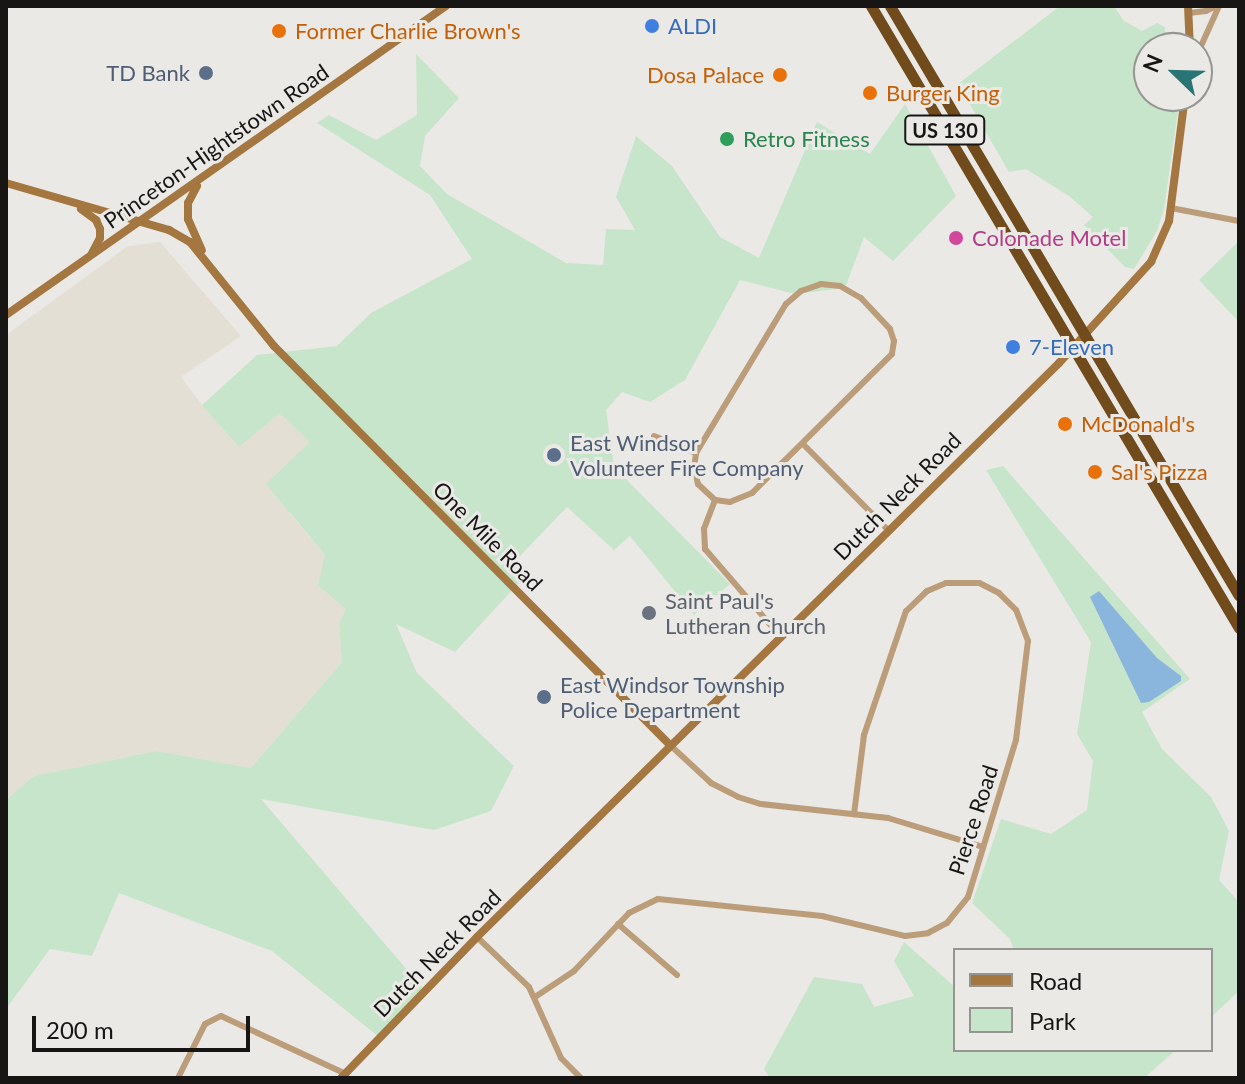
<!DOCTYPE html>
<html>
<head>
<meta charset="utf-8">
<style>
	body { margin:0 }
	#map { position:relative; width:1245px; height:1084px; overflow:hidden; background:#ebe9e6; font-family:Lato,sans-serif }
	div>[style] { position:absolute }
	[style*='--x'] { left:calc(var(--x)*1px); top:calc(var(--y)*1px); width:calc(var(--w)*1px); rotate:calc(var(--a)*1deg) }
	.built>* { inset:0; background:#e4dfd5 }
	.green>* { inset:0; background:#c7e5ca }
	.water>* { inset:0; background:#8ab6de }
	.street>* { height:6px; margin:-3px; padding:0 3px; transform-origin:3px; border-radius:3px; background:#bc9d7a }
	.secondary>* { height:8px; margin:-4px; padding:0 4px; transform-origin:4px; border-radius:4px; background:#a47640 }
	.highway>* { height:11px; margin:-5.5px; padding:0 5.5px; transform-origin:5.5px; border-radius:5.5px; background:#714b1b }
	.dots>* { width:22px; height:22px; translate:-50% -50%; box-sizing:border-box; border:4px solid #ebe9e6; border-radius:50% }
	span { translate:-50% -50%; white-space:nowrap; text-align:center; line-height:1.15; -webkit-text-stroke:6px #ebe9e6; paint-order:stroke }
	.shield-label span { padding:2px 6px; background:#ebe9e6; border:2px solid; border-radius:6px; -webkit-text-stroke-width:0 }
	.shield-label { font-size:20px; color:#171615; font-weight:700 }
	.shop-label { font-size:22px; color:#366cbe }
	.left { translate:0 -50%; text-align:left }
	.food-label { font-size:22px; color:#c56008 }
	.right { translate:-100% -50%; text-align:right }
	.service-label { font-size:22px; color:#4e5e75 }
	.leisure-label { font-size:22px; color:#27864d }
	.street-label { font-size:22px; color:#171615 }
	.hotel-label { font-size:22px; color:#b23c85 }
	.worship-label { font-size:22px; color:#5b616d }
	.frame { position:absolute; inset:0; border:8px solid #171615; pointer-events:none }
	.legend { position:absolute; left:953px; top:948px; width:260px; height:104px; box-sizing:border-box; background:#ebe9e6; border:2px solid #969592; margin:0; padding:10px 14px; list-style:none; font-size:24px; color:#171615 }
	.legend li { display:flex; align-items:center; gap:16px; height:40px }
	.legend b { width:40px; border:2px solid #969592 }
	.north { position:absolute; left:1133px; top:32px; width:80px; height:80px; box-sizing:border-box; background:#ebe9e6; border:2px solid #969592; border-radius:50%; rotate:293deg; font-size:22px; font-weight:700; line-height:32px; text-align:center; color:#171615 }
	.north::after { content:''; display:block; margin:auto; width:28px; height:36px; background:#297474; clip-path:polygon(50% 0,100% 100%,50% 72%,0 100%) }
	.scale { position:absolute; left:32px; top:1016px; width:218px; height:36px; box-sizing:border-box; border:4px solid #171615; border-top:0; padding-left:10px; font-size:24px; line-height:28px; white-space:nowrap; color:#171615; -webkit-text-stroke:6px #ebe9e6; paint-order:stroke }
</style>
</head>
<body>
<div id="map">
	<div class="built">
		<i style="clip-path:polygon(160px 242px,241px 336px,181px 377px,202px 405px,239px 446px,280px 412px,311px 442px,290px 514px,325px 555px,346px 609px,339px 623px,342px 662px,251px 768px,156px 751px,34px 776px,6px 800px,6px 335px,128px 246px)"></i>
	</div>
	<div class="green">
		<i style="clip-path:polygon(1060px 6px,1114px 6px,1123px 20px,1142px 31px,1157px 23px,1165px 27px,1165px 36px,1182px 48px,1149px 48px,1149px 96px,1180px 96px,1164px 209px,1157px 231px,1134px 269px,1125px 267px,1084px 225px,1093px 217px,1069px 196px,1026px 169px,1009px 172px,958px 84px)"></i>
		<i style="clip-path:polygon(416px 54px,459px 98px,425px 136px,420px 166px,447px 194px,566px 263px,603px 265px,606px 229px,635px 230px,616px 197px,636px 136px,672px 166px,720px 237px,759px 258px,817px 122px,870px 154px,905px 104px,956px 196px,893px 261px,864px 237px,845px 288px,795px 294px,740px 280px,685px 380px,650px 402px,622px 392px,606px 410px,614px 467px,730px 584px,694px 615px,630px 536px,614px 550px,567px 507px,517px 559px,530px 571px,455px 652px,396px 624px,417px 673px,514px 766px,491px 811px,434px 830px,261px 799px,426px 992px,379px 1037px,272px 951px,119px 893px,92px 956px,50px 949px,6px 1009px,6px 800px,34px 776px,156px 751px,251px 768px,342px 662px,339px 623px,346px 609px,318px 585px,325px 555px,266px 484px,310px 442px,280px 413px,239px 447px,202px 405px,257px 355px,337px 346px,371px 313px,472px 259px,430px 195px,317px 123px,329px 115px,376px 140px,417px 115px)"></i>
		<i style="clip-path:polygon(1239px 241px,1239px 322px,1199px 280px)"></i>
		<i style="clip-path:polygon(1003px 466px,1190px 679px,1142px 712px,1162px 749px,1211px 797px,1229px 831px,1219px 880px,1239px 902px,1239px 991px,1211px 1017px,1211px 950px,1014px 950px,1010px 939px,972px 903px,1001px 819px,1051px 834px,1087px 810px,1093px 761px,1077px 734px,1091px 642px,986px 470px)"></i>
		<i style="clip-path:polygon(904px 942px,955px 987px,955px 1050px,1176px 1050px,1144px 1078px,770px 1078px,764px 1069px,814px 977px,862px 984px,874px 1007px,914px 996px,894px 961px)"></i>
	</div>
	<div class="water">
		<i style="clip-path:polygon(1099px 591px,1157px 658px,1181px 676px,1181px 681px,1149px 702px,1141px 703px,1090px 597px)"></i>
	</div>
	<div class="street">
		<i style="--x:1189;--y:13;--w:17;--a:-7"></i>
		<i style="--x:1206;--y:11;--w:11;--a:-27"></i>
		<i style="--x:1197;--y:55;--w:54;--a:-65.8"></i>
		<i style="--x:1171;--y:208;--w:69;--a:10.8"></i>
		<i style="--x:821;--y:284;--w:19;--a:6"></i>
		<i style="--x:840;--y:286;--w:24;--a:30"></i>
		<i style="--x:861;--y:298;--w:42;--a:46.9"></i>
		<i style="--x:890;--y:329;--w:13;--a:72"></i>
		<i style="--x:894;--y:341;--w:13;--a:99"></i>
		<i style="--x:892;--y:354;--w:197;--a:135.2"></i>
		<i style="--x:752;--y:493;--w:24;--a:158"></i>
		<i style="--x:730;--y:502;--w:15;--a:-172"></i>
		<i style="--x:715;--y:500;--w:23;--a:-137"></i>
		<i style="--x:698;--y:484;--w:16;--a:-104"></i>
		<i style="--x:694;--y:468;--w:15;--a:-82"></i>
		<i style="--x:696;--y:453;--w:174;--a:-58.9"></i>
		<i style="--x:786;--y:304;--w:20;--a:-41"></i>
		<i style="--x:801;--y:291;--w:21;--a:-19"></i>
		<i style="--x:654;--y:436;--w:45;--a:22"></i>
		<i style="--x:803;--y:444;--w:121;--a:45.3"></i>
		<i style="--x:715;--y:500;--w:31;--a:111"></i>
		<i style="--x:704;--y:529;--w:20;--a:87"></i>
		<i style="--x:705;--y:549;--w:115;--a:49.2"></i>
		<i style="--x:670;--y:745;--w:56;--a:42.8"></i>
		<i style="--x:711;--y:783;--w:30;--a:27"></i>
		<i style="--x:738;--y:797;--w:24;--a:17"></i>
		<i style="--x:761;--y:804;--w:128;--a:6.3"></i>
		<i style="--x:888;--y:818;--w:99;--a:17"></i>
		<i style="--x:618;--y:924;--w:78;--a:40.8"></i>
		<i style="--x:477;--y:937;--w:72;--a:43.9"></i>
		<i style="--x:529;--y:987;--w:78;--a:65.7"></i>
		<i style="--x:561;--y:1058;--w:28;--a:45"></i>
		<i style="--x:535;--y:997;--w:47;--a:-33.7"></i>
		<i style="--x:574;--y:971;--w:80;--a:-46.5"></i>
		<i style="--x:629;--y:913;--w:32;--a:-26"></i>
		<i style="--x:658;--y:899;--w:165;--a:5.9"></i>
		<i style="--x:822;--y:916;--w:85;--a:13.5"></i>
		<i style="--x:905;--y:936;--w:23;--a:-7"></i>
		<i style="--x:928;--y:933;--w:21;--a:-28"></i>
		<i style="--x:947;--y:923;--w:33;--a:-51"></i>
		<i style="--x:968;--y:897;--w:164;--a:-73"></i>
		<i style="--x:1016;--y:740;--w:100;--a:-83.1"></i>
		<i style="--x:1028;--y:641;--w:33;--a:-111"></i>
		<i style="--x:1016;--y:610;--w:24;--a:-135"></i>
		<i style="--x:999;--y:593;--w:22;--a:-153"></i>
		<i style="--x:979;--y:583;--w:33;--a:180"></i>
		<i style="--x:946;--y:583;--w:21;--a:157"></i>
		<i style="--x:927;--y:591;--w:29;--a:136"></i>
		<i style="--x:906;--y:611;--w:131;--a:108.7"></i>
		<i style="--x:864;--y:735;--w:80;--a:97.2"></i>
		<i style="--x:178;--y:1078;--w:60;--a:-63.4"></i>
		<i style="--x:205;--y:1024;--w:18;--a:-27"></i>
		<i style="--x:221;--y:1016;--w:136;--a:24.9"></i>
	</div>
	<div class="secondary">
		<i style="--x:1188;--y:6;--w:42;--a:87.3"></i>
		<i style="--x:6;--y:183;--w:170;--a:16.1"></i>
		<i style="--x:169;--y:230;--w:24;--a:30"></i>
		<i style="--x:190;--y:242;--w:134;--a:51.1"></i>
		<i style="--x:274;--y:346;--w:562;--a:45.22"></i>
		<i style="--x:197;--y:186;--w:19;--a:118"></i>
		<i style="--x:188;--y:203;--w:16;--a:90"></i>
		<i style="--x:188;--y:219;--w:34;--a:66"></i>
		<i style="--x:81;--y:209;--w:19;--a:36"></i>
		<i style="--x:96;--y:220;--w:10;--a:66"></i>
		<i style="--x:100;--y:229;--w:9;--a:90"></i>
		<i style="--x:100;--y:238;--w:17;--a:118"></i>
		<i style="--x:6;--y:315;--w:538;--a:-35.08"></i>
		<i style="--x:341;--y:1078;--w:196;--a:-46"></i>
		<i style="--x:477;--y:937;--w:817;--a:-44.6"></i>
		<i style="--x:1059;--y:363;--w:137;--a:-47.7"></i>
		<i style="--x:1151;--y:262;--w:45;--a:-66.3"></i>
		<i style="--x:1169;--y:221;--w:126;--a:-82.7"></i>
	</div>
	<div class="highway">
		<i style="--x:871;--y:6;--w:723;--a:59.39"></i>
		<i style="--x:890;--y:6;--w:685;--a:59.39"></i>
	</div>
	<div class="dots">
		<i style="left:652px;top:26px;background:#3f7fe0"></i>
		<i style="left:279px;top:31px;background:#e8710a"></i>
		<i style="left:206px;top:73px;background:#5c6f8a"></i>
		<i style="left:780px;top:75px;background:#e8710a"></i>
		<i style="left:870px;top:93px;background:#e8710a"></i>
		<i style="left:727px;top:139px;background:#2e9e5b"></i>
		<i style="left:956px;top:238px;background:#d1479c"></i>
		<i style="left:1013px;top:347px;background:#3f7fe0"></i>
		<i style="left:1065px;top:424px;background:#e8710a"></i>
		<i style="left:554px;top:455px;background:#5c6f8a"></i>
		<i style="left:1095px;top:472px;background:#e8710a"></i>
		<i style="left:649px;top:613px;background:#6b7280"></i>
		<i style="left:544px;top:697px;background:#5c6f8a"></i>
	</div>
	<div class="shield-label">
		<span style="left:945px;top:130px">US 130</span>
	</div>
	<div class="shop-label">
		<span class="left" style="left:668px;top:26px">ALDI</span>
		<span class="left" style="left:1029px;top:347px">7-Eleven</span>
	</div>
	<div class="food-label">
		<span class="left" style="left:295px;top:31px">Former Charlie Brown's</span>
		<span class="right" style="left:764px;top:75px">Dosa Palace</span>
		<span class="left" style="left:886px;top:93px">Burger King</span>
		<span class="left" style="left:1081px;top:424px">McDonald's</span>
		<span class="left" style="left:1111px;top:472px">Sal's Pizza</span>
	</div>
	<div class="service-label">
		<span class="right" style="left:190px;top:73px">TD Bank</span>
		<span class="left" style="left:570px;top:455px">East Windsor<br>Volunteer Fire Company</span>
		<span class="left" style="left:560px;top:697px">East Windsor Township<br>Police Department</span>
	</div>
	<div class="leisure-label">
		<span class="left" style="left:743px;top:139px">Retro Fitness</span>
	</div>
	<div class="street-label">
		<span style="left:216px;top:146px;rotate:-35deg">Princeton-Hightstown Road</span>
		<span style="left:897px;top:496px;rotate:-45deg">Dutch Neck Road</span>
		<span style="left:488px;top:536px;rotate:45deg">One Mile Road</span>
		<span style="left:973px;top:820px;rotate:-72deg">Pierce Road</span>
		<span style="left:437px;top:953px;rotate:-45deg">Dutch Neck Road</span>
	</div>
	<div class="hotel-label">
		<span class="left" style="left:972px;top:238px">Colonade Motel</span>
	</div>
	<div class="worship-label">
		<span class="left" style="left:665px;top:613px">Saint Paul's<br>Lutheran Church</span>
	</div>
	<div class="frame"></div>
	<ul class="legend">
	<li><b style="height:10px;background:#a47640"></b>Road</li>
	<li><b style="height:22px;background:#c7e5ca"></b>Park</li>
	</ul>
	<div class="north">N</div>
	<div class="scale">200 m</div>
</div>
</body>
</html>
